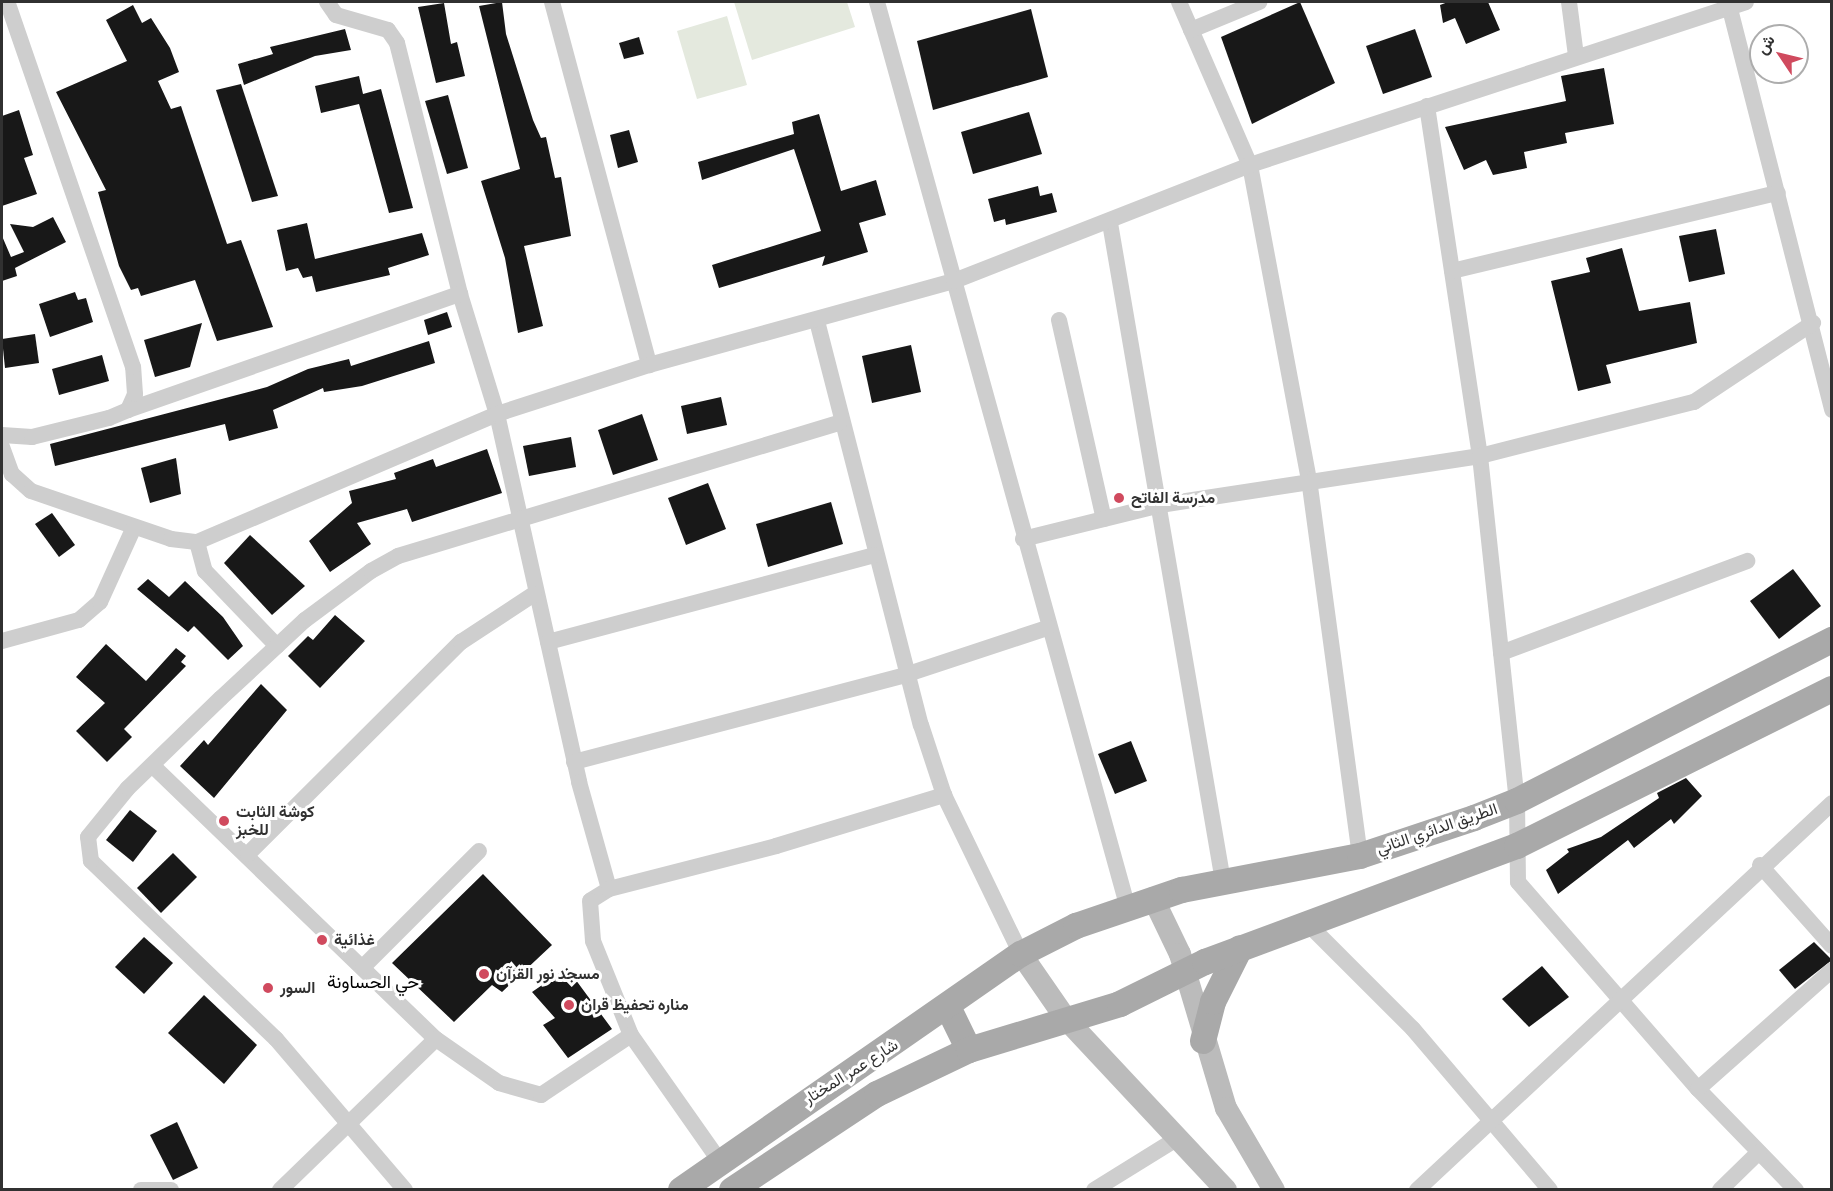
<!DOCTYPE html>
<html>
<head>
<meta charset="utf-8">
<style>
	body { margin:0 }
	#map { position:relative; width:1833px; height:1191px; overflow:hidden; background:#fff; font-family:"Fira Sans Condensed",Vazirmatn,sans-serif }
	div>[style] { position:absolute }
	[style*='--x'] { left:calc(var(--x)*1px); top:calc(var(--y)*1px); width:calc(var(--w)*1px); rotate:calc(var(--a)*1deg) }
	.green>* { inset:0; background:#e4e9de }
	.building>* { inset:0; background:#181818 }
	.minor>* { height:16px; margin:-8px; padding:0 8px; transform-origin:8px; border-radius:8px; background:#cecece }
	.secondary>* { height:22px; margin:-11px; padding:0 11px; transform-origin:11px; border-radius:11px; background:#bbb }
	.primary>* { height:26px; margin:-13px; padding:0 13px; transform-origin:13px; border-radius:13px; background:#a9a9a9 }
	.dots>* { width:16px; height:16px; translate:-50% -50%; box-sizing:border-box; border:3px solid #fff; border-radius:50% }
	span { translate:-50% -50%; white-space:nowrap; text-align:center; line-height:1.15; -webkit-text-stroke:6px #fff; paint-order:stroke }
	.poi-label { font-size:16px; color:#313131; font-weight:700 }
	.left { translate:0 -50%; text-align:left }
	.street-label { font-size:16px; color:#313131 }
	.neighbourhood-label { font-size:18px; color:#000 }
	.frame { position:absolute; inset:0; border:3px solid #313131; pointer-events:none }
	.north { position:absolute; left:1749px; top:24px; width:60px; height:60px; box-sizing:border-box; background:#fff; border:2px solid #adadad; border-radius:50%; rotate:305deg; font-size:16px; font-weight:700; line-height:24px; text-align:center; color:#313131 }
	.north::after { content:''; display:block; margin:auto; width:21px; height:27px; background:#d04a5e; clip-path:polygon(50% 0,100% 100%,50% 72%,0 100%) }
</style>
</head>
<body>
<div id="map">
	<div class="green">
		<i style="clip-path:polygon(734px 2px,847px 2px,855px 27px,752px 60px)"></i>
		<i style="clip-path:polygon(727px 16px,747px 85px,697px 99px,677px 31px)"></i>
	</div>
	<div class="building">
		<i style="clip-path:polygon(502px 2px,506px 34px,533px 120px,541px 138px,546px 137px,555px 178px,561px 177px,571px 236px,524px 246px,543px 326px,518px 333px,505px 258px,481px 181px,520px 169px,479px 6px)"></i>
		<i style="clip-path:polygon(1300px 2px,1335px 83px,1252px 124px,1221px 37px)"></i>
		<i style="clip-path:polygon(1448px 2px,1488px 2px,1500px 30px,1466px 44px,1455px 18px,1443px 23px,1440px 5px)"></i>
		<i style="clip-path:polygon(444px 3px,451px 44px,457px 42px,465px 76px,436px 83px,418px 7px)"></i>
		<i style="clip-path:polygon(133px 5px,142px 23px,151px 18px,170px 48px,179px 72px,158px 81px,171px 109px,181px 106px,227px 244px,241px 240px,273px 327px,217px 341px,195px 280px,141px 296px,138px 288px,131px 290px,119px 266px,98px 192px,106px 190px,56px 92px,127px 61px,106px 20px)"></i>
		<i style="clip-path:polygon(1031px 9px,1048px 77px,933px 110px,917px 41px)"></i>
		<i style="clip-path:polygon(345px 29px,351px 50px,315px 56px,244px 85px,238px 64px,273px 54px,270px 47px)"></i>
		<i style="clip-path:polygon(1415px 29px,1432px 77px,1383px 94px,1366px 46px)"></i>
		<i style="clip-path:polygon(639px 37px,644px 54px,624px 59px,619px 43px)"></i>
		<i style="clip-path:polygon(1604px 68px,1614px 124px,1565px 133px,1567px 143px,1524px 152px,1527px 168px,1493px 175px,1486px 160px,1464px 170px,1445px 127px,1566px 101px,1561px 76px)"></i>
		<i style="clip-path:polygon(359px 76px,363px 94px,381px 89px,413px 208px,389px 213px,359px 104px,321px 113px,315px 86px)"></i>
		<i style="clip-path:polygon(241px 84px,278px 196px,252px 202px,216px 90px)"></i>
		<i style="clip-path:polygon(448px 95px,468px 168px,447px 174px,425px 101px)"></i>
		<i style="clip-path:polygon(19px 110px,33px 155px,24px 158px,37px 194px,2px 206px,2px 116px)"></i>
		<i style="clip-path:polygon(1029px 112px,1042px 154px,973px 174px,961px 132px)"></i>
		<i style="clip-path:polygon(819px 114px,841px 191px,876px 180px,886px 215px,859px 223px,868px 252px,822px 266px,825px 256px,719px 288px,712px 265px,821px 231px,794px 149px,702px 180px,698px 162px,794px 134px,792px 122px)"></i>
		<i style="clip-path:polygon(629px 130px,638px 162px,618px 168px,610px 135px)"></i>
		<i style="clip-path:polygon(1038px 186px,1040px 196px,1052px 193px,1057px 212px,1006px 225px,1005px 219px,994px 222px,988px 199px)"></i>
		<i style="clip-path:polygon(53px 217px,66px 242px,15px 268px,17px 276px,2px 281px,2px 236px,11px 257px,24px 252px,10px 224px,33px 227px)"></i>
		<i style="clip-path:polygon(307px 223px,315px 259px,422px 233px,429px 255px,388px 268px,390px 275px,316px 292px,312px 276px,303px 278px,298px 268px,286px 271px,277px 230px)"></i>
		<i style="clip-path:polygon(1716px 229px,1725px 274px,1689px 282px,1679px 236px)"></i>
		<i style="clip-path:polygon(1622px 248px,1639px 311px,1690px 302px,1697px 343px,1606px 365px,1611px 383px,1578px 391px,1551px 281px,1590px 272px,1586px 258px)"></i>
		<i style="clip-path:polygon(75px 292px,78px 300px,86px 298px,93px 322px,50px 337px,39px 304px)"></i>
		<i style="clip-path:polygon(447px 312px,452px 327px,428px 335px,424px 320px)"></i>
		<i style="clip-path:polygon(202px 323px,190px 367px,155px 377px,144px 340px)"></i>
		<i style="clip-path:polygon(35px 334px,39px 363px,5px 368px,2px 339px)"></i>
		<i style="clip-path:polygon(429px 341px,435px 363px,362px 386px,324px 392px,323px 388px,273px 410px,278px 428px,229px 441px,225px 424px,55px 466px,50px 444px,267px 387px,308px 369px,349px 359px,351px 366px)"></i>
		<i style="clip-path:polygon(911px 345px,921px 392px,872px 403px,862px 356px)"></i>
		<i style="clip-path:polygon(102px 355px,109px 381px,59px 395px,52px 369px)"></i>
		<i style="clip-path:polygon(721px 397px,727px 425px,687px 434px,681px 406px)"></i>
		<i style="clip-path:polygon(642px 414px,658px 460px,613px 475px,598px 430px)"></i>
		<i style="clip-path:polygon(571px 437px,576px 467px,529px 476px,523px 446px)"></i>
		<i style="clip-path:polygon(487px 449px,502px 493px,412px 522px,407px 509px,357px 523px,371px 544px,330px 572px,309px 541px,352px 503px,349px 491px,396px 479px,394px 473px,433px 459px,436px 467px)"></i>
		<i style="clip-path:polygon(176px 458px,181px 494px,150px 503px,141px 468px)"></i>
		<i style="clip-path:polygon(708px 483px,726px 529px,686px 545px,668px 498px)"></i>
		<i style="clip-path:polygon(831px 502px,843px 544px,768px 567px,756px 524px)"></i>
		<i style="clip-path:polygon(52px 513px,75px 545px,59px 557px,35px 524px)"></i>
		<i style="clip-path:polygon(250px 535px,305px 586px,272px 615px,224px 563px)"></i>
		<i style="clip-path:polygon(1793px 569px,1821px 606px,1779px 639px,1750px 601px)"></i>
		<i style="clip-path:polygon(148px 579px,169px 597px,185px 581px,223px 617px,243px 646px,228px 660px,194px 626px,188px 632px,137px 589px)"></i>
		<i style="clip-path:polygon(335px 615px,365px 641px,320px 688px,288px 656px,308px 636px,313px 640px)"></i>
		<i style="clip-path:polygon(106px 644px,146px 681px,176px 648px,186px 656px,181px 662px,186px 666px,124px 729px,132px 737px,107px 762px,76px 731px,105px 703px,76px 677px)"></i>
		<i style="clip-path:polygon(261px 684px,287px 710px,214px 798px,180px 766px,204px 740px,208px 745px)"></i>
		<i style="clip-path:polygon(1131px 741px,1147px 781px,1115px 794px,1098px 754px)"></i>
		<i style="clip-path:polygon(1686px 778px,1702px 796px,1674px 824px,1671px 819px,1634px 848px,1628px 840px,1558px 894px,1546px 870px,1569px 852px,1567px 849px,1601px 837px,1659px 798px,1657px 793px)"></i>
		<i style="clip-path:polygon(130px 810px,157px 831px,133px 862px,106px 840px)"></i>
		<i style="clip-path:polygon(173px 853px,197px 877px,161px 913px,137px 888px)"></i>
		<i style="clip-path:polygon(483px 874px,552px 945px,502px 992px,492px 985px,454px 1022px,392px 963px)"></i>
		<i style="clip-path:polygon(144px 937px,173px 963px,144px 994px,115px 967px)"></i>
		<i style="clip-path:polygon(1814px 942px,1832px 960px,1795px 989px,1779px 970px)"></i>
		<i style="clip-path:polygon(1542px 966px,1569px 997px,1529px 1027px,1502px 999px)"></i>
		<i style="clip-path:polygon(567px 968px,612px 1029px,568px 1058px,543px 1025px,555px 1018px,532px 992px)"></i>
		<i style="clip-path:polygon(204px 995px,257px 1045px,224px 1084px,168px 1033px)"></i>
		<i style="clip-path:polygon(177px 1122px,198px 1168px,173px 1180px,150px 1135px)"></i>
	</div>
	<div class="minor">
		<i style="--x:327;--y:2;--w:16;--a:55"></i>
		<i style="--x:336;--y:15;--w:54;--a:16.1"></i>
		<i style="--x:388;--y:30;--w:16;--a:55"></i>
		<i style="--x:397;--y:43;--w:259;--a:75.9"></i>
		<i style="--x:460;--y:294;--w:126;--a:72.9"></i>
		<i style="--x:497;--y:414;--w:377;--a:77.4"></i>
		<i style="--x:579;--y:782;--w:111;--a:74.3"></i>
		<i style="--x:609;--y:889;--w:22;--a:148"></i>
		<i style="--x:590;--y:901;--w:40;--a:85.7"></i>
		<i style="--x:593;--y:941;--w:101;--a:68"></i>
		<i style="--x:631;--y:1035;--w:153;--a:54.9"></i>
		<i style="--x:552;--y:2;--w:376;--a:75"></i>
		<i style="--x:877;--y:2;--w:937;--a:74.52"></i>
		<i style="--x:1179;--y:2;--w:178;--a:66.5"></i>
		<i style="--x:1250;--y:165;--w:319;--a:79.4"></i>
		<i style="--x:1309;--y:479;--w:380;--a:82.3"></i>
		<i style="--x:1569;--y:2;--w:54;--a:82.6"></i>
		<i style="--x:1729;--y:5;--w:418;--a:75.7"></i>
		<i style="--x:1191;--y:30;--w:74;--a:-22.4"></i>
		<i style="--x:1427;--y:106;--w:354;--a:81.4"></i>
		<i style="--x:1480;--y:456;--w:347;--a:83.9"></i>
		<i style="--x:1517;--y:801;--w:81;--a:89.3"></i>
		<i style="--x:1518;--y:882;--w:274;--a:49"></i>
		<i style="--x:1698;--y:1089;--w:141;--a:45.9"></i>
		<i style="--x:1110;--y:223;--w:668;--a:80.26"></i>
		<i style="--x:1452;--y:271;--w:335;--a:-13.5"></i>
		<i style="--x:1059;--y:320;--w:204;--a:77.3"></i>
		<i style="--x:817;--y:321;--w:417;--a:75.6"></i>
		<i style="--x:921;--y:725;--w:74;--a:71.8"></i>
		<i style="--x:944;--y:795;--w:177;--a:64.2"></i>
		<i style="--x:128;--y:410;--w:352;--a:-19.3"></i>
		<i style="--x:2;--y:435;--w:30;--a:4"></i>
		<i style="--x:32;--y:437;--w:79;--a:-13.9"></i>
		<i style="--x:109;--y:418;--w:21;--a:-23"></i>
		<i style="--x:128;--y:410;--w:17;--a:-66"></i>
		<i style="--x:135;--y:394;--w:27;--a:-94"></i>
		<i style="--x:133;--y:367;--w:386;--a:-109"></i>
		<i style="--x:2;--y:447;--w:29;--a:70"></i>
		<i style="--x:12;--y:474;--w:25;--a:42"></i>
		<i style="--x:31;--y:491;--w:148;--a:18.9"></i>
		<i style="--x:171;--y:539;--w:26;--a:7"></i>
		<i style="--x:197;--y:542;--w:326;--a:-23.1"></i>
		<i style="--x:497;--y:414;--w:160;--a:-17.9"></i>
		<i style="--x:649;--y:365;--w:316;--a:-15.4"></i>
		<i style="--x:954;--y:281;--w:318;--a:-21.4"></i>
		<i style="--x:1250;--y:165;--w:522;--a:-18.19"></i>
		<i style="--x:1023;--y:539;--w:141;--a:-13.9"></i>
		<i style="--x:1160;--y:505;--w:324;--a:-8.7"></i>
		<i style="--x:1480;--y:456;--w:221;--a:-14.2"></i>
		<i style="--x:1694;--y:402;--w:143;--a:-33.6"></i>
		<i style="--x:197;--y:542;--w:30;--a:75"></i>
		<i style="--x:205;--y:571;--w:104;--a:46.2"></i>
		<i style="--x:2;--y:641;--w:80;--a:-15.3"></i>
		<i style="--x:79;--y:620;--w:28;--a:-41"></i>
		<i style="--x:100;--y:602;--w:82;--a:-65.6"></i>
		<i style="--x:548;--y:642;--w:337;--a:-14.9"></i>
		<i style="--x:1501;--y:653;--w:263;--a:-20.5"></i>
		<i style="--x:574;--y:762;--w:342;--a:-14.7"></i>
		<i style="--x:905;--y:675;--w:150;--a:-18.3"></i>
		<i style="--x:153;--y:766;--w:393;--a:44"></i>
		<i style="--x:436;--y:1039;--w:77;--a:34.9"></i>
		<i style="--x:499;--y:1083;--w:44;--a:15.9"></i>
		<i style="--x:541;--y:1095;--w:108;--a:-33.7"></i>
		<i style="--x:248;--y:854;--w:301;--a:-44.9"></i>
		<i style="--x:461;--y:642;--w:87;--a:-33.3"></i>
		<i style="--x:1760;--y:865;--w:108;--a:48.4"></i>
		<i style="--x:609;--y:889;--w:172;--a:-14.4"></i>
		<i style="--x:776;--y:846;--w:176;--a:-16.9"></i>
		<i style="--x:1308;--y:924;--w:148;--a:45"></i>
		<i style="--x:1413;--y:1029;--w:211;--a:49.6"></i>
		<i style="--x:363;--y:967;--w:164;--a:-45"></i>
		<i style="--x:1698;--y:1089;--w:179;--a:-41.6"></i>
		<i style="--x:141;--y:1190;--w:30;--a:0"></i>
		<i style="--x:280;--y:1190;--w:217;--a:-44.1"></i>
		<i style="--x:405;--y:1190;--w:199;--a:-130.5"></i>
		<i style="--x:276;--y:1039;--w:257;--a:-136.1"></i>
		<i style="--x:91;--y:861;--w:24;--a:-97"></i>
		<i style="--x:88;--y:837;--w:63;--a:-50.8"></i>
		<i style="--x:128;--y:788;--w:129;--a:-44.1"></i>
		<i style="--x:221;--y:698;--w:115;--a:-42.9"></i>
		<i style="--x:305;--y:620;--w:82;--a:-36.6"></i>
		<i style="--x:371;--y:571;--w:31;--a:-29"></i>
		<i style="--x:398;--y:556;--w:461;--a:-16.8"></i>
		<i style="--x:1094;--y:1190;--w:99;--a:-31.8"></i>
		<i style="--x:1417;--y:1190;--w:567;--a:-43"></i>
		<i style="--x:1720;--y:1190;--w:54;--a:-44.3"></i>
	</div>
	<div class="secondary">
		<i style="--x:1153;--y:898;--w:62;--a:64.3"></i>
		<i style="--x:1180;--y:954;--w:161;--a:73.4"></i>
		<i style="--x:1226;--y:1108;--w:95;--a:59.7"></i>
		<i style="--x:1021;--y:954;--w:79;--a:55.3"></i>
		<i style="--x:1066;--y:1019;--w:234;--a:46.9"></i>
	</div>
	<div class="primary">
		<i style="--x:948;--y:1007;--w:48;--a:64"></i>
		<i style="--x:1203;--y:1041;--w:40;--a:-75.6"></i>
		<i style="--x:1213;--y:1002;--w:60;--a:-63.4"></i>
		<i style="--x:681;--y:1190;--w:414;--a:-34.8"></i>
		<i style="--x:1021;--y:954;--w:62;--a:-27"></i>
		<i style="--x:1076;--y:926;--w:112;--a:-18.8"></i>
		<i style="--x:1182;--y:890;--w:181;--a:-10.8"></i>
		<i style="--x:1360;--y:856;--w:120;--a:-18.4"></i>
		<i style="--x:1474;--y:818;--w:46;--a:-21.6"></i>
		<i style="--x:1517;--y:801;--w:354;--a:-27.1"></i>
		<i style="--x:732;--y:1190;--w:174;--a:-33.5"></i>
		<i style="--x:877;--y:1094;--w:102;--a:-25.6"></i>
		<i style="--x:969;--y:1050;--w:158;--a:-16.9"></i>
		<i style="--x:1120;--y:1004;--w:95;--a:-26.3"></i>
		<i style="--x:1205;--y:962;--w:333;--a:-20.4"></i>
		<i style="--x:1517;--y:846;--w:352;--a:-26.5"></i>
	</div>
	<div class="dots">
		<i style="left:1119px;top:498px;background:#d04a5e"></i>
		<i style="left:224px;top:821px;background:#d04a5e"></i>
		<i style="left:322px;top:940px;background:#d04a5e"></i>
		<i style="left:484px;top:974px;background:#d04a5e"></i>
		<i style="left:268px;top:988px;background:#d04a5e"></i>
		<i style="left:569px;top:1005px;background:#d04a5e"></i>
	</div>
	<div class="poi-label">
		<span class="left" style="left:1131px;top:498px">مدرسة الفاتح</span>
		<span class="left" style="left:236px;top:821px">كوشة الثابت<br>للخبز</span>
		<span class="left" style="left:334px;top:940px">غذائية</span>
		<span class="left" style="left:496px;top:974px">مسجد نور القرآن</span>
		<span class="left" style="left:280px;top:988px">السور</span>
		<span class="left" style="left:581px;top:1005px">مناره تحفيظ قران</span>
	</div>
	<div class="street-label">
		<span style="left:1437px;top:829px;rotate:-19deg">الطريق الدائري الثاني</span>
		<span style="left:851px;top:1072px;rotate:-32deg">شارع عمر المختار</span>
	</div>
	<div class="neighbourhood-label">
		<span style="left:373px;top:982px">حي الحساونة</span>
	</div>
	<div class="frame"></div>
	<div class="north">ش</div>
</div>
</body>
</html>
